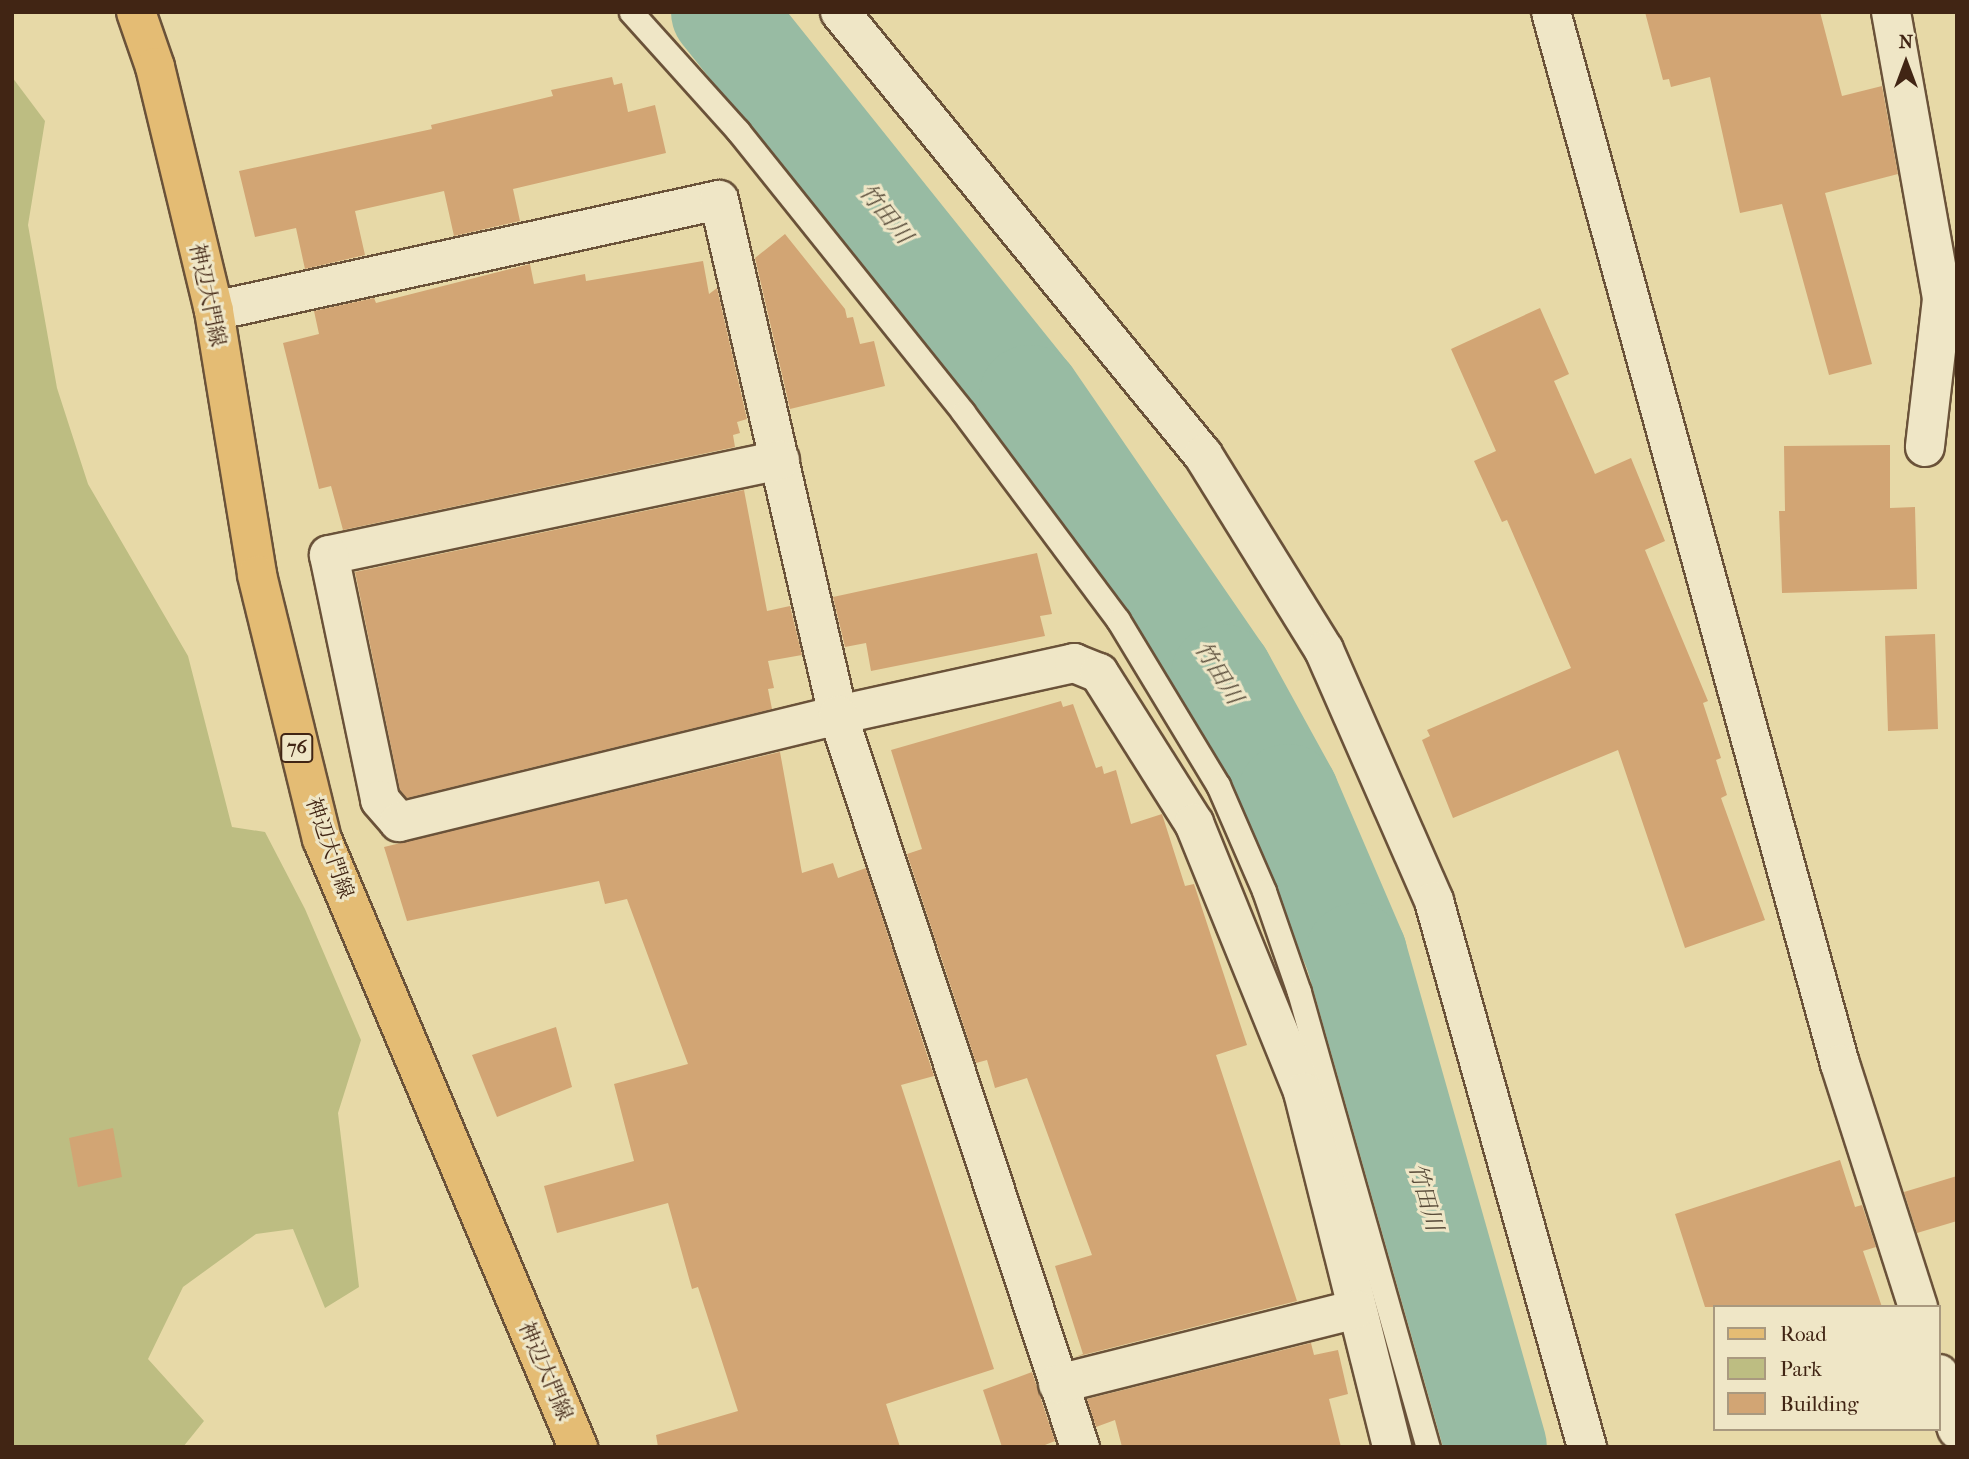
<!DOCTYPE html>
<html>
<head>
<meta charset="utf-8">
<style>
	body { margin:0 }
	#map { position:relative; width:1969px; height:1459px; overflow:hidden; background:#e7d9a7; font-family:"IM FELL French Canon","Noto Serif JP",serif }
	div>[style] { position:absolute }
	[style*='--x'] { left:calc(var(--x)*1px); top:calc(var(--y)*1px); width:calc(var(--w)*1px); rotate:calc(var(--a)*1deg) }
	.green>* { inset:0; background:#bdbd82 }
	.river>* { height:102px; margin:-51px; padding:0 51px; transform-origin:51px; border-radius:51px; background:#98bba3 }
	.building>* { inset:0; background:#d2a574 }
	.roads { filter:drop-shadow(2px 0 #6a5239) drop-shadow(-2px 0 #6a5239) drop-shadow(0 2px #6a5239) drop-shadow(0 -2px #6a5239) }
	.lane>* { height:23px; margin:-11.5px; padding:0 11.5px; transform-origin:11.5px; border-radius:11.5px; background:#efe6c6 }
	.street>* { height:38px; margin:-19px; padding:0 19px; transform-origin:19px; border-radius:19px; background:#efe6c6 }
	.primary>* { height:38px; margin:-19px; padding:0 19px; transform-origin:19px; border-radius:19px; background:#e4bc74 }
	span { translate:-50% -50%; white-space:nowrap; text-align:center; line-height:1.15; -webkit-text-stroke:6px #efe6c6; paint-order:stroke }
	.shield-label span { padding:2px 5px; background:#efe6c6; border:2px solid; border-radius:5px; -webkit-text-stroke-width:0 }
	.shield-label { font-size:19px; color:#412514; font-weight:700 }
	.street-label { font-size:21px; color:#412514 }
	.water-label { font-size:23px; color:#574a38; font-style:italic }
	.frame { position:absolute; inset:0; border:14px solid #412514; pointer-events:none }
	.legend { position:absolute; left:1713px; top:1305px; width:228px; height:126px; box-sizing:border-box; background:#efe6c6; border:2px solid #a9997f; margin:0; padding:9px 12px; list-style:none; font-size:21px; color:#412514 }
	.legend li { display:flex; align-items:center; gap:14px; height:35px }
	.legend b { width:35px; border:2px solid #a9997f }
	.north { position:absolute; left:1871px; top:28px; width:70px; height:70px; -webkit-text-stroke:5px #efe6c6; paint-order:stroke; rotate:0deg; font-size:19px; font-weight:700; line-height:28px; text-align:center; color:#412514 }
	.north::after { content:''; display:block; margin:auto; width:24px; height:32px; background:#412514; clip-path:polygon(50% 0,100% 100%,50% 72%,0 100%) }
</style>
</head>
<body>
<div id="map">
	<div class="green">
		<i style="clip-path:polygon(12px 77px,45px 121px,28px 225px,57px 388px,88px 484px,188px 656px,232px 827px,265px 832px,305px 909px,361px 1040px,338px 1113px,359px 1287px,325px 1308px,293px 1229px,256px 1234px,183px 1287px,148px 1359px,204px 1421px,183px 1447px,12px 1447px)"></i>
	</div>
	<div class="river">
		<i style="--x:722;--y:12;--w:492;--a:51.3"></i>
		<i style="--x:1030;--y:396;--w:339;--a:55.5"></i>
		<i style="--x:1222;--y:675;--w:137;--a:61.2"></i>
		<i style="--x:1288;--y:795;--w:173;--a:66.8"></i>
		<i style="--x:1356;--y:954;--w:512;--a:74.15"></i>
	</div>
	<div class="building">
		<i style="clip-path:polygon(1645px 12px,1820px 12px,1842px 96px,1882px 86px,1898px 174px,1825px 193px,1872px 364px,1829px 375px,1782px 204px,1740px 213px,1710px 77px,1671px 87px,1669px 79px,1663px 80px)"></i>
		<i style="clip-path:polygon(612px 77px,614px 85px,622px 83px,628px 112px,655px 105px,666px 153px,513px 189px,520px 221px,454px 236px,444px 191px,355px 211px,365px 255px,305px 269px,296px 228px,255px 237px,239px 171px,432px 129px,431px 125px,553px 96px,551px 90px)"></i>
		<i style="clip-path:polygon(785px 234px,845px 309px,847px 318px,853px 317px,860px 344px,874px 341px,885px 386px,790px 409px,755px 258px)"></i>
		<i style="clip-path:polygon(703px 261px,709px 294px,717px 288px,747px 419px,737px 422px,740px 433px,733px 435px,735px 447px,343px 530px,331px 486px,319px 489px,283px 343px,319px 334px,314px 311px,374px 298px,376px 303px,530px 264px,534px 284px,585px 274px,586px 281px)"></i>
		<i style="clip-path:polygon(1540px 308px,1569px 374px,1554px 381px,1595px 474px,1631px 458px,1665px 541px,1645px 550px,1708px 701px,1703px 703px,1721px 758px,1716px 760px,1727px 795px,1721px 798px,1765px 920px,1685px 948px,1618px 750px,1453px 818px,1422px 740px,1430px 736px,1427px 730px,1571px 668px,1507px 520px,1502px 522px,1474px 461px,1496px 451px,1451px 349px)"></i>
		<i style="clip-path:polygon(1890px 445px,1890px 508px,1915px 507px,1917px 589px,1782px 593px,1779px 511px,1785px 511px,1784px 446px)"></i>
		<i style="clip-path:polygon(744px 490px,767px 611px,790px 606px,802px 655px,768px 661px,774px 688px,768px 689px,772px 709px,407px 798px,400px 790px,355px 572px)"></i>
		<i style="clip-path:polygon(1037px 553px,1052px 614px,1040px 616px,1045px 636px,871px 671px,866px 643px,845px 647px,833px 597px)"></i>
		<i style="clip-path:polygon(1935px 634px,1938px 729px,1888px 731px,1885px 636px)"></i>
		<i style="clip-path:polygon(1061px 701px,1063px 707px,1073px 704px,1096px 768px,1102px 766px,1104px 774px,1116px 770px,1131px 824px,1162px 814px,1185px 886px,1194px 884px,1247px 1045px,1216px 1055px,1297px 1301px,1075px 1357px,1083px 1354px,1055px 1266px,1092px 1255px,1027px 1078px,995px 1088px,987px 1060px,976px 1063px,907px 854px,922px 849px,891px 750px)"></i>
		<i style="clip-path:polygon(780px 752px,802px 873px,833px 863px,838px 878px,866px 868px,934px 1076px,901px 1085px,994px 1369px,886px 1404px,900px 1447px,658px 1447px,656px 1435px,738px 1411px,698px 1287px,692px 1289px,668px 1203px,557px 1233px,544px 1186px,634px 1161px,614px 1084px,688px 1064px,627px 899px,605px 904px,599px 881px,407px 921px,384px 847px)"></i>
		<i style="clip-path:polygon(556px 1027px,572px 1087px,497px 1117px,472px 1055px)"></i>
		<i style="clip-path:polygon(113px 1128px,122px 1177px,78px 1187px,69px 1138px)"></i>
		<i style="clip-path:polygon(1840px 1160px,1855px 1207px,1862px 1205px,1876px 1247px,1863px 1251px,1882px 1307px,1705px 1307px,1675px 1214px)"></i>
		<i style="clip-path:polygon(1957px 1176px,1957px 1221px,1917px 1233px,1904px 1192px)"></i>
		<i style="clip-path:polygon(1311px 1343px,1314px 1355px,1338px 1350px,1348px 1394px,1329px 1399px,1341px 1447px,1122px 1447px,1115px 1420px,1096px 1427px,1087px 1399px)"></i>
		<i style="clip-path:polygon(1032px 1372px,1055px 1441px,1040px 1447px,1002px 1447px,983px 1390px)"></i>
	</div>
	<div class="roads">
		<div class="lane">
			<i style="--x:631;--y:12;--w:160;--a:48"></i>
			<i style="--x:738;--y:131;--w:360;--a:51.3"></i>
			<i style="--x:963;--y:412;--w:259;--a:53.3"></i>
			<i style="--x:1118;--y:620;--w:193;--a:58.8"></i>
			<i style="--x:1218;--y:785;--w:116;--a:66.5"></i>
			<i style="--x:1264;--y:891;--w:107;--a:70.9"></i>
			<i style="--x:1299;--y:992;--w:473;--a:74.2"></i>
		</div>
		<div class="street">
			<i style="--x:840;--y:12;--w:573;--a:50.67"></i>
			<i style="--x:1203;--y:455;--w:229;--a:58.2"></i>
			<i style="--x:1324;--y:650;--w:274;--a:66.3"></i>
			<i style="--x:1434;--y:901;--w:567;--a:74.35"></i>
			<i style="--x:1551;--y:12;--w:1091;--a:74.64"></i>
			<i style="--x:1840;--y:1064;--w:255;--a:72.2"></i>
			<i style="--x:1891;--y:12;--w:291;--a:79.9"></i>
			<i style="--x:1942;--y:299;--w:149;--a:96.6"></i>
			<i style="--x:214;--y:311;--w:517;--a:-12.4"></i>
			<i style="--x:719;--y:200;--w:529;--a:76.99"></i>
			<i style="--x:838;--y:715;--w:242;--a:-12.4"></i>
			<i style="--x:1074;--y:663;--w:27;--a:22"></i>
			<i style="--x:1099;--y:673;--w:178;--a:57.7"></i>
			<i style="--x:1194;--y:823;--w:290;--a:67.9"></i>
			<i style="--x:1303;--y:1092;--w:366;--a:75.9"></i>
			<i style="--x:780;--y:460;--w:461;--a:168.1"></i>
			<i style="--x:329;--y:555;--w:250;--a:78.2"></i>
			<i style="--x:380;--y:800;--w:29;--a:49"></i>
			<i style="--x:399;--y:822;--w:452;--a:-13.7"></i>
			<i style="--x:838;--y:715;--w:771;--a:71.71"></i>
			<i style="--x:1939;--y:1374;--w:58;--a:71.9"></i>
			<i style="--x:1058;--y:1384;--w:307;--a:-14.1"></i>
		</div>
		<div class="primary">
			<i style="--x:136;--y:12;--w:58;--a:70.9"></i>
			<i style="--x:155;--y:67;--w:251;--a:76.4"></i>
			<i style="--x:214;--y:311;--w:267;--a:80.7"></i>
			<i style="--x:257;--y:575;--w:272;--a:76.2"></i>
			<i style="--x:322;--y:839;--w:660;--a:67.17"></i>
		</div>
	</div>
	<div class="shield-label">
		<span style="left:297px;top:748px">76</span>
	</div>
	<div class="street-label">
		<span style="left:208px;top:295px;rotate:78deg">神辺大門線</span>
		<span style="left:330px;top:848px;rotate:71deg">神辺大門線</span>
		<span style="left:546px;top:1371px;rotate:67deg">神辺大門線</span>
	</div>
	<div class="water-label">
		<span style="left:885px;top:214px;rotate:51deg">竹田川</span>
		<span style="left:1218px;top:673px;rotate:58deg">竹田川</span>
		<span style="left:1425px;top:1197px;rotate:74deg">竹田川</span>
	</div>
	<div class="frame"></div>
	<ul class="legend">
	<li><b style="height:9px;background:#e4bc74"></b>Road</li>
	<li><b style="height:19px;background:#bdbd82"></b>Park</li>
	<li><b style="height:19px;background:#d2a574"></b>Building</li>
	</ul>
	<div class="north">N</div>
</div>
</body>
</html>
